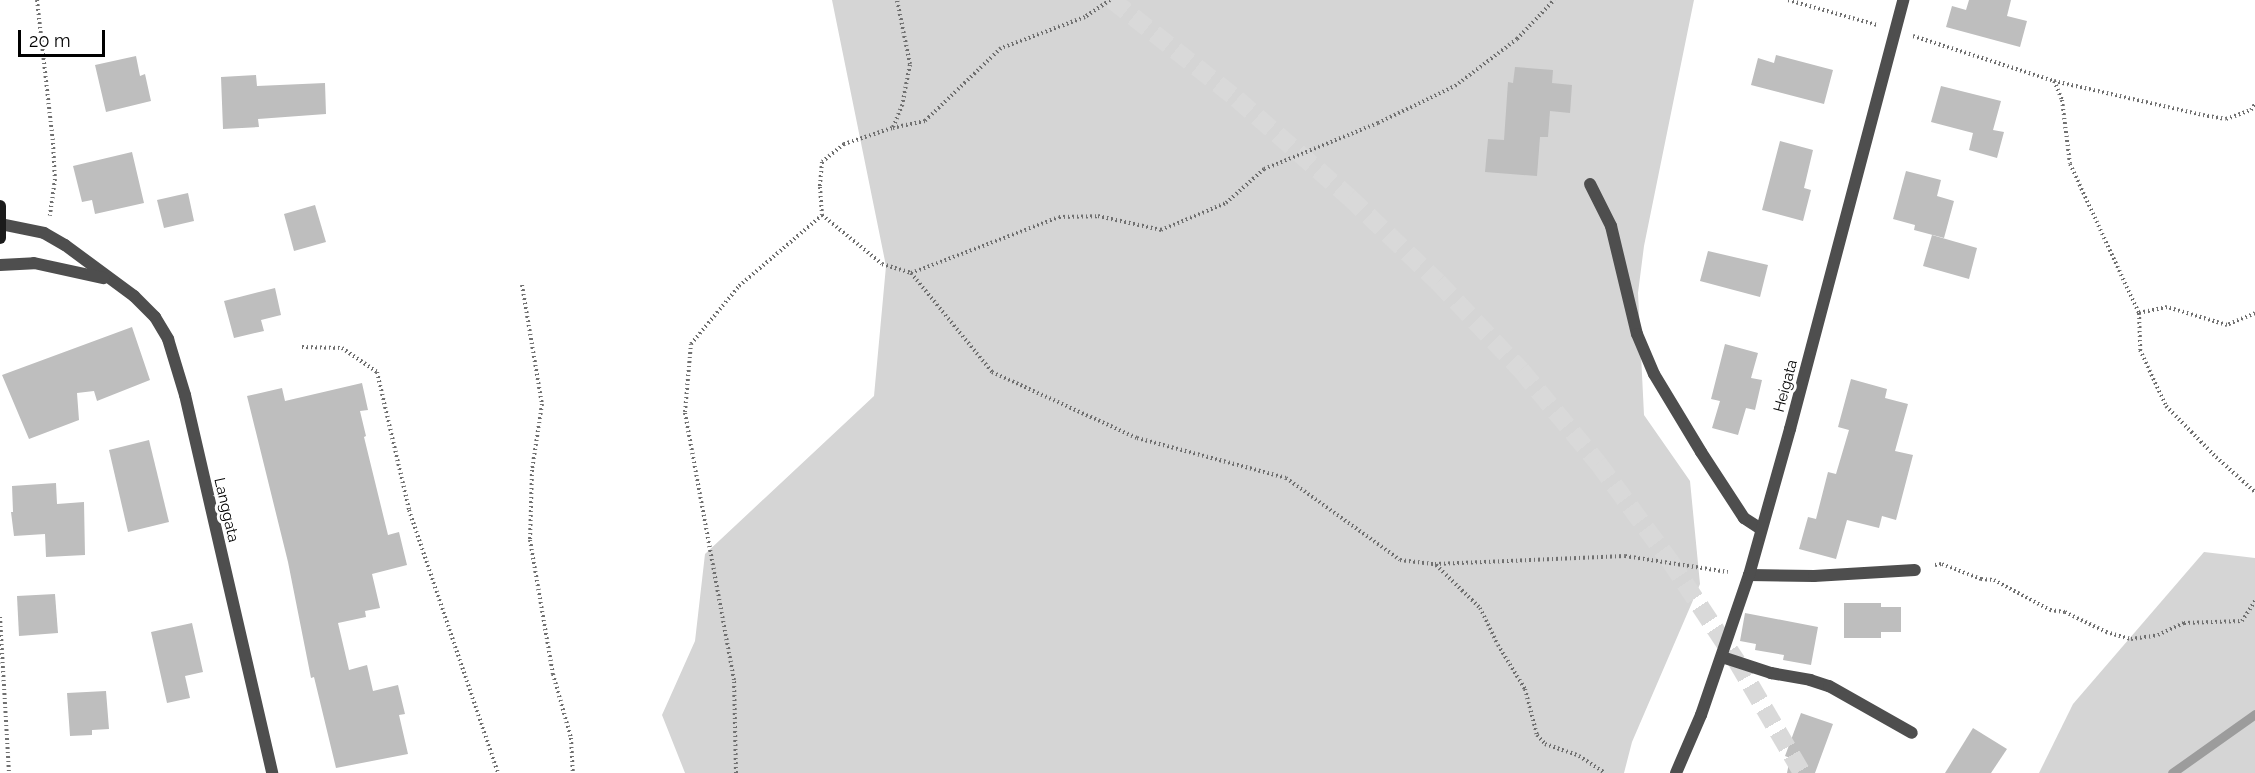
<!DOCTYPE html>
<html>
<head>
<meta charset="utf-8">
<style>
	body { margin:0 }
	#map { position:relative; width:2255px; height:773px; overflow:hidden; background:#fff; font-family:Raleway,sans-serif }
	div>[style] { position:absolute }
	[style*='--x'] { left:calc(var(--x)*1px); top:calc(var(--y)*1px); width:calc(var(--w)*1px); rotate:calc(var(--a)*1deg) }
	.green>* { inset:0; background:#d5d5d5 }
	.stream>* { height:9px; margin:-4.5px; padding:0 4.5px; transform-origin:4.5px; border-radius:4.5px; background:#9c9c9c }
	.building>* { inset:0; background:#bebebe }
	.highway-tunnel>* { height:18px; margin-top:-9px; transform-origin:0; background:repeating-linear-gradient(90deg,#d9d9d9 0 18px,transparent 0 27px) }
	.path>* { height:4px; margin-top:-2px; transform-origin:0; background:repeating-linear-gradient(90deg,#707070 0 1.5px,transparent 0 4.5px) }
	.lane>* { height:12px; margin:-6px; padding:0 6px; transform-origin:6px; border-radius:6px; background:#4e4e4e }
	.street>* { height:12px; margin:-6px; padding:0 6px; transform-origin:6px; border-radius:6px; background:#4e4e4e }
	.secondary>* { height:12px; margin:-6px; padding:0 6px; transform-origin:6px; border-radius:6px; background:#1b1b1b }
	span { translate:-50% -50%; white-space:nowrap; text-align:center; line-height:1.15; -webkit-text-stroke:6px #fff; paint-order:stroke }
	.street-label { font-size:15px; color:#000 }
	.scale { position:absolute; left:18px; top:30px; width:87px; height:27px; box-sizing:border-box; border:3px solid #000; border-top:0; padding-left:8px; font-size:18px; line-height:21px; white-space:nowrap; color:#000; -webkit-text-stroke:4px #fff; paint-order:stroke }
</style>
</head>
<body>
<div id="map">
	<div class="green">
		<i style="clip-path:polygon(832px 0,1694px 0,1644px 246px,1638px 293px,1644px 415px,1690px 481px,1700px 584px,1632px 742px,1624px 773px,685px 773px,662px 715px,695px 641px,705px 554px,874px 396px,886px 266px)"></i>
		<i style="clip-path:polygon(2204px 552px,2255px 558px,2255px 773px,2039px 773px,2073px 704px)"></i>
	</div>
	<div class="stream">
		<i style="--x:2172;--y:773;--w:102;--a:-35.4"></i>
	</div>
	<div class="building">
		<i style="clip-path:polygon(1969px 0,2011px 0,2007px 16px,2027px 21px,2020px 47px,1946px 27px,1952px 6px,1966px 10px)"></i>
		<i style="clip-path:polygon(1776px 55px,1833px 70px,1824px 104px,1751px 85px,1758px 58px,1774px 63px)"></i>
		<i style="clip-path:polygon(136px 56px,140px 76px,145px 74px,151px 101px,106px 112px,95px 65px)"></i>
		<i style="clip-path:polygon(1515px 67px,1553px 70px,1552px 83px,1572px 85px,1570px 113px,1550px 111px,1548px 137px,1540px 137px,1537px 176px,1485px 172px,1488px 139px,1504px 140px,1508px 82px,1513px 83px)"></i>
		<i style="clip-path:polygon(256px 75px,257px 86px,325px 83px,326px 114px,258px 119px,259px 127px,223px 129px,221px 77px)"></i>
		<i style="clip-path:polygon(1941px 86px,2001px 101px,1993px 130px,2004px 132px,1997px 158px,1969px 150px,1973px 133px,1931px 122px)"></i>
		<i style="clip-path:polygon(1780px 141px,1813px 150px,1804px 188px,1811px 190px,1803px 221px,1762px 210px)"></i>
		<i style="clip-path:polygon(132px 152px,144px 203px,95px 214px,92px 200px,82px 202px,73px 166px)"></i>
		<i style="clip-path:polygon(1906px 171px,1941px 180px,1937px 196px,1954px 201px,1944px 238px,1914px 230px,1915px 225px,1893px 219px)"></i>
		<i style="clip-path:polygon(188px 193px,194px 221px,164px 228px,157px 200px)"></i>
		<i style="clip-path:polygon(315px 205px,326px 242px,294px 251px,284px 214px)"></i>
		<i style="clip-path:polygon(1932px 235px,1977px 248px,1969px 279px,1923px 266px)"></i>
		<i style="clip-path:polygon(1708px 251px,1768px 265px,1760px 297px,1700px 281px)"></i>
		<i style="clip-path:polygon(275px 288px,281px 315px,261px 320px,264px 331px,234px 338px,224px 301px)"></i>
		<i style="clip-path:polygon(132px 327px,150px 380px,97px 401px,94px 391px,77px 393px,79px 420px,29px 439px,2px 375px)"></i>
		<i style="clip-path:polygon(1725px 344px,1758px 353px,1751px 378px,1762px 380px,1755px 410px,1746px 408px,1738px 435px,1712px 428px,1720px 401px,1711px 399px)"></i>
		<i style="clip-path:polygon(1851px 379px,1887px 389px,1885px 398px,1908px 404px,1895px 451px,1913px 455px,1896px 520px,1882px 516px,1879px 528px,1847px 520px,1836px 559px,1799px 549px,1808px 517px,1816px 519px,1828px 472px,1836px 474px,1849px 430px,1838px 427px)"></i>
		<i style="clip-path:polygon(362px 383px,368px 410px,360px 411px,366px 436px,364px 437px,388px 535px,399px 532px,407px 565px,372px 574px,380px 608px,365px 611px,366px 617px,338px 623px,349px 670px,367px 665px,373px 691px,398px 685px,405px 714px,399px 715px,408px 754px,336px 768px,314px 677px,311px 678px,288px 562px,247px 396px,282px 388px,285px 401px)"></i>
		<i style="clip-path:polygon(149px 440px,169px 522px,128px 532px,109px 450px)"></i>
		<i style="clip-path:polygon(56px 483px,57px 504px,84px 502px,85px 555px,46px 557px,45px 534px,14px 536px,11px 512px,13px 512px,12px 486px)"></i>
		<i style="clip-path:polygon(55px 594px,58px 633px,19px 636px,17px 596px)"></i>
		<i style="clip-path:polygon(1844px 603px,1881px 603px,1881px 607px,1901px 607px,1901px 632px,1881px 632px,1881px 638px,1844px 638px)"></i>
		<i style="clip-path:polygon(1745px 613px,1818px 627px,1811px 665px,1783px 660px,1784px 655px,1755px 650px,1756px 644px,1740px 641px)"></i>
		<i style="clip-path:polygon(192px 623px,203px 672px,185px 676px,190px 698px,167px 703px,151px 632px)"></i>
		<i style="clip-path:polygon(106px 691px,109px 729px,92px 730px,92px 735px,70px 736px,67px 693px)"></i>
		<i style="clip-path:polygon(1801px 713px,1833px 724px,1815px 773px,1787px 773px,1790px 758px,1785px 756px)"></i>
		<i style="clip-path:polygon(1973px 728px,2007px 749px,1991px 773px,1945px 773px)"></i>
	</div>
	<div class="highway-tunnel">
		<i style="--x:1112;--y:0;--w:159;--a:38.4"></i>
		<i style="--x:1237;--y:99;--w:149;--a:41.2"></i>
		<i style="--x:1349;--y:197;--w:123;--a:43.7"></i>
		<i style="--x:1438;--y:282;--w:121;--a:46.7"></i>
		<i style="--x:1521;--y:370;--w:121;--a:50.4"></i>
		<i style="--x:1598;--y:463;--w:122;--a:53.7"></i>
		<i style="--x:1670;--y:561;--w:121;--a:56.4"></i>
		<i style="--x:1737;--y:662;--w:129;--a:59.6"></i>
	</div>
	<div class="path">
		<i style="--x:37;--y:0;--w:144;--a:83.6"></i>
		<i style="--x:53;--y:143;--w:36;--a:87"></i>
		<i style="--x:55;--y:179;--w:37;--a:98"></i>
		<i style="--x:1110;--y:0;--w:30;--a:146"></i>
		<i style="--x:1085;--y:17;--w:90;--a:159.7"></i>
		<i style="--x:1001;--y:48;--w:105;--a:136.2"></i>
		<i style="--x:925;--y:121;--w:34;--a:168"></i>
		<i style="--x:892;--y:128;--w:51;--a:161.6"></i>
		<i style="--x:844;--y:144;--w:28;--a:141"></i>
		<i style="--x:822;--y:162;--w:25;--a:95"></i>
		<i style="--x:820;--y:187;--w:28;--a:86"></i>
		<i style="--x:822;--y:215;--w:77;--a:39.2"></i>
		<i style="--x:882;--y:264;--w:30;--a:17"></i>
		<i style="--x:911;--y:273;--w:158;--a:-20.7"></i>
		<i style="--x:1059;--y:217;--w:39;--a:-1"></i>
		<i style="--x:1098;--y:216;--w:65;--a:12.5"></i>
		<i style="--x:1161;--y:230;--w:70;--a:-22.6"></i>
		<i style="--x:1226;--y:203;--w:51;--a:-41.8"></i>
		<i style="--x:1264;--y:169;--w:123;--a:-22"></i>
		<i style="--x:1378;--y:123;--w:85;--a:-25.7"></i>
		<i style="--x:1455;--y:86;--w:78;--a:-37.2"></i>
		<i style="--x:1517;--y:39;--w:54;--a:-46.5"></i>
		<i style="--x:1788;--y:0;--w:92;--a:15.7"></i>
		<i style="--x:1913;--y:36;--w:148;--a:17.7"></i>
		<i style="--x:2054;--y:81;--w:153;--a:12.9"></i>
		<i style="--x:2203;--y:115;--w:23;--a:10"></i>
		<i style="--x:2226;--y:119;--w:27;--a:-20"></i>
		<i style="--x:2251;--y:110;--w:7;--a:-56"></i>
		<i style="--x:2054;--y:81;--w:21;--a:67"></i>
		<i style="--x:2062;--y:100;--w:64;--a:82.9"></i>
		<i style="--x:2070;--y:164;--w:164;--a:65.2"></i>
		<i style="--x:893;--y:127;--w:23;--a:-67"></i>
		<i style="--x:902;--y:106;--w:43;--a:-79.2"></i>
		<i style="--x:910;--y:64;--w:65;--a:-101.5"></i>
		<i style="--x:911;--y:273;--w:128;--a:50.7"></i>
		<i style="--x:992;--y:372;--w:159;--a:24.5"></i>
		<i style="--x:1137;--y:438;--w:154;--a:15"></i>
		<i style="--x:1286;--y:478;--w:140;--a:35.7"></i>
		<i style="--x:1400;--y:560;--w:35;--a:7"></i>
		<i style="--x:1435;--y:564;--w:190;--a:-2.4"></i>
		<i style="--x:1625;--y:556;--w:104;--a:8.8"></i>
		<i style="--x:522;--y:285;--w:121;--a:80.5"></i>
		<i style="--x:542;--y:404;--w:67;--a:98.6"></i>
		<i style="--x:532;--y:470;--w:70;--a:91.6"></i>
		<i style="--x:530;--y:540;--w:136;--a:80.3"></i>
		<i style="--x:553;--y:674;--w:66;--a:74.3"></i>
		<i style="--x:571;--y:738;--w:35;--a:87"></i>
		<i style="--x:2255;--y:313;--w:30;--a:157"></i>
		<i style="--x:2227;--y:325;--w:63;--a:-163.3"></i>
		<i style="--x:2167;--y:307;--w:29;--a:168"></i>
		<i style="--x:2139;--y:313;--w:37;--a:88"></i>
		<i style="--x:2140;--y:350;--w:62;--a:65.1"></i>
		<i style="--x:2166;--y:406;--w:71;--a:45.6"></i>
		<i style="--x:2216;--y:457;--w:52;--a:41.9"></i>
		<i style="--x:302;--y:347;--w:40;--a:1.4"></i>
		<i style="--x:342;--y:348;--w:42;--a:34.4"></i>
		<i style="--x:377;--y:372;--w:142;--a:76.9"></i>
		<i style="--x:409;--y:510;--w:278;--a:71.3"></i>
		<i style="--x:1436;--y:565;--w:62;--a:44.3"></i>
		<i style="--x:1480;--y:608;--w:41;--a:64.1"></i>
		<i style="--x:1498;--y:645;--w:52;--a:58.5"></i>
		<i style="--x:1525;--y:689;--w:48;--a:75.4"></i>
		<i style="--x:1537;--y:735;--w:12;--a:48"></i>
		<i style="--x:1545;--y:744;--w:36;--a:19"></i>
		<i style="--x:1579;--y:756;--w:31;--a:33"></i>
		<i style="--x:1935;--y:565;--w:7;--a:-8"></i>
		<i style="--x:1942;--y:564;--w:42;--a:21"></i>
		<i style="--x:1981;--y:579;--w:13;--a:4"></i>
		<i style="--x:1994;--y:580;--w:64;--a:28.2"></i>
		<i style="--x:2050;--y:610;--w:15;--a:8"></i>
		<i style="--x:2065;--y:612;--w:46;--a:26"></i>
		<i style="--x:2106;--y:632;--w:26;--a:16"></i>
		<i style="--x:2131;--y:639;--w:27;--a:-8"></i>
		<i style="--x:2158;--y:635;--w:29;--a:-25"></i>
		<i style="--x:2184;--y:623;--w:58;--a:-2"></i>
		<i style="--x:2242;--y:621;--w:24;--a:-57"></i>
		<i style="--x:0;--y:617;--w:156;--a:86.7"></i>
		<i style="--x:736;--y:773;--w:93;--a:-91.2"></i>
		<i style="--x:734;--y:680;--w:272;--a:-100.4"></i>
		<i style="--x:685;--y:412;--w:68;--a:-85"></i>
		<i style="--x:691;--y:344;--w:75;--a:-50.4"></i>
		<i style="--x:739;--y:286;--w:109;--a:-40.5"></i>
	</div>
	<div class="lane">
		<i style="--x:1590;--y:184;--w:47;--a:63.4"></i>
		<i style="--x:1611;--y:226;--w:111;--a:76.5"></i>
		<i style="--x:1637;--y:334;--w:43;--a:67"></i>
		<i style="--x:1654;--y:374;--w:91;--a:58.9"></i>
		<i style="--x:1701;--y:452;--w:79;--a:56.9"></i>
		<i style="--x:1744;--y:518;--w:20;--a:33"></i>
		<i style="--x:1749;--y:575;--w:65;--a:0.9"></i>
		<i style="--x:1814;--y:576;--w:101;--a:-3.4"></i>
		<i style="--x:1722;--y:657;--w:52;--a:18.1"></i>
		<i style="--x:1771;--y:673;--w:40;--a:10"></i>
		<i style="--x:1810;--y:680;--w:20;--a:18"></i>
		<i style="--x:1829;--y:686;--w:95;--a:29.5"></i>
	</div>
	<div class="street">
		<i style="--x:1;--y:224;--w:44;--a:11.8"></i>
		<i style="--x:44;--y:233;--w:24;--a:30"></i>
		<i style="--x:65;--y:245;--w:86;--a:36.5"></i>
		<i style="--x:134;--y:296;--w:30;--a:45"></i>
		<i style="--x:155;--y:317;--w:26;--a:59"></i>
		<i style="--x:168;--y:339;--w:59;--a:73.1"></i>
		<i style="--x:185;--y:395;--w:388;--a:77"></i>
		<i style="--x:0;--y:265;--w:34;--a:-3"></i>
		<i style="--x:34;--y:263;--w:71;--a:12.3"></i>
		<i style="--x:1676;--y:773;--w:63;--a:-66.7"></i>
		<i style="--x:1701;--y:715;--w:148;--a:-71.1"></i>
		<i style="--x:1749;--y:575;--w:152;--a:-74.3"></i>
		<i style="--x:1790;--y:429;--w:444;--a:-75.2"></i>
	</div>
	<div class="secondary">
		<i style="--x:0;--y:206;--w:32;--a:90"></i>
	</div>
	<div class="street-label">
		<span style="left:1786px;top:386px;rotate:-75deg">Heigata</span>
		<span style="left:226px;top:510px;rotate:77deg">Langgata</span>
	</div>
	<div class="scale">20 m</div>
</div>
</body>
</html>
